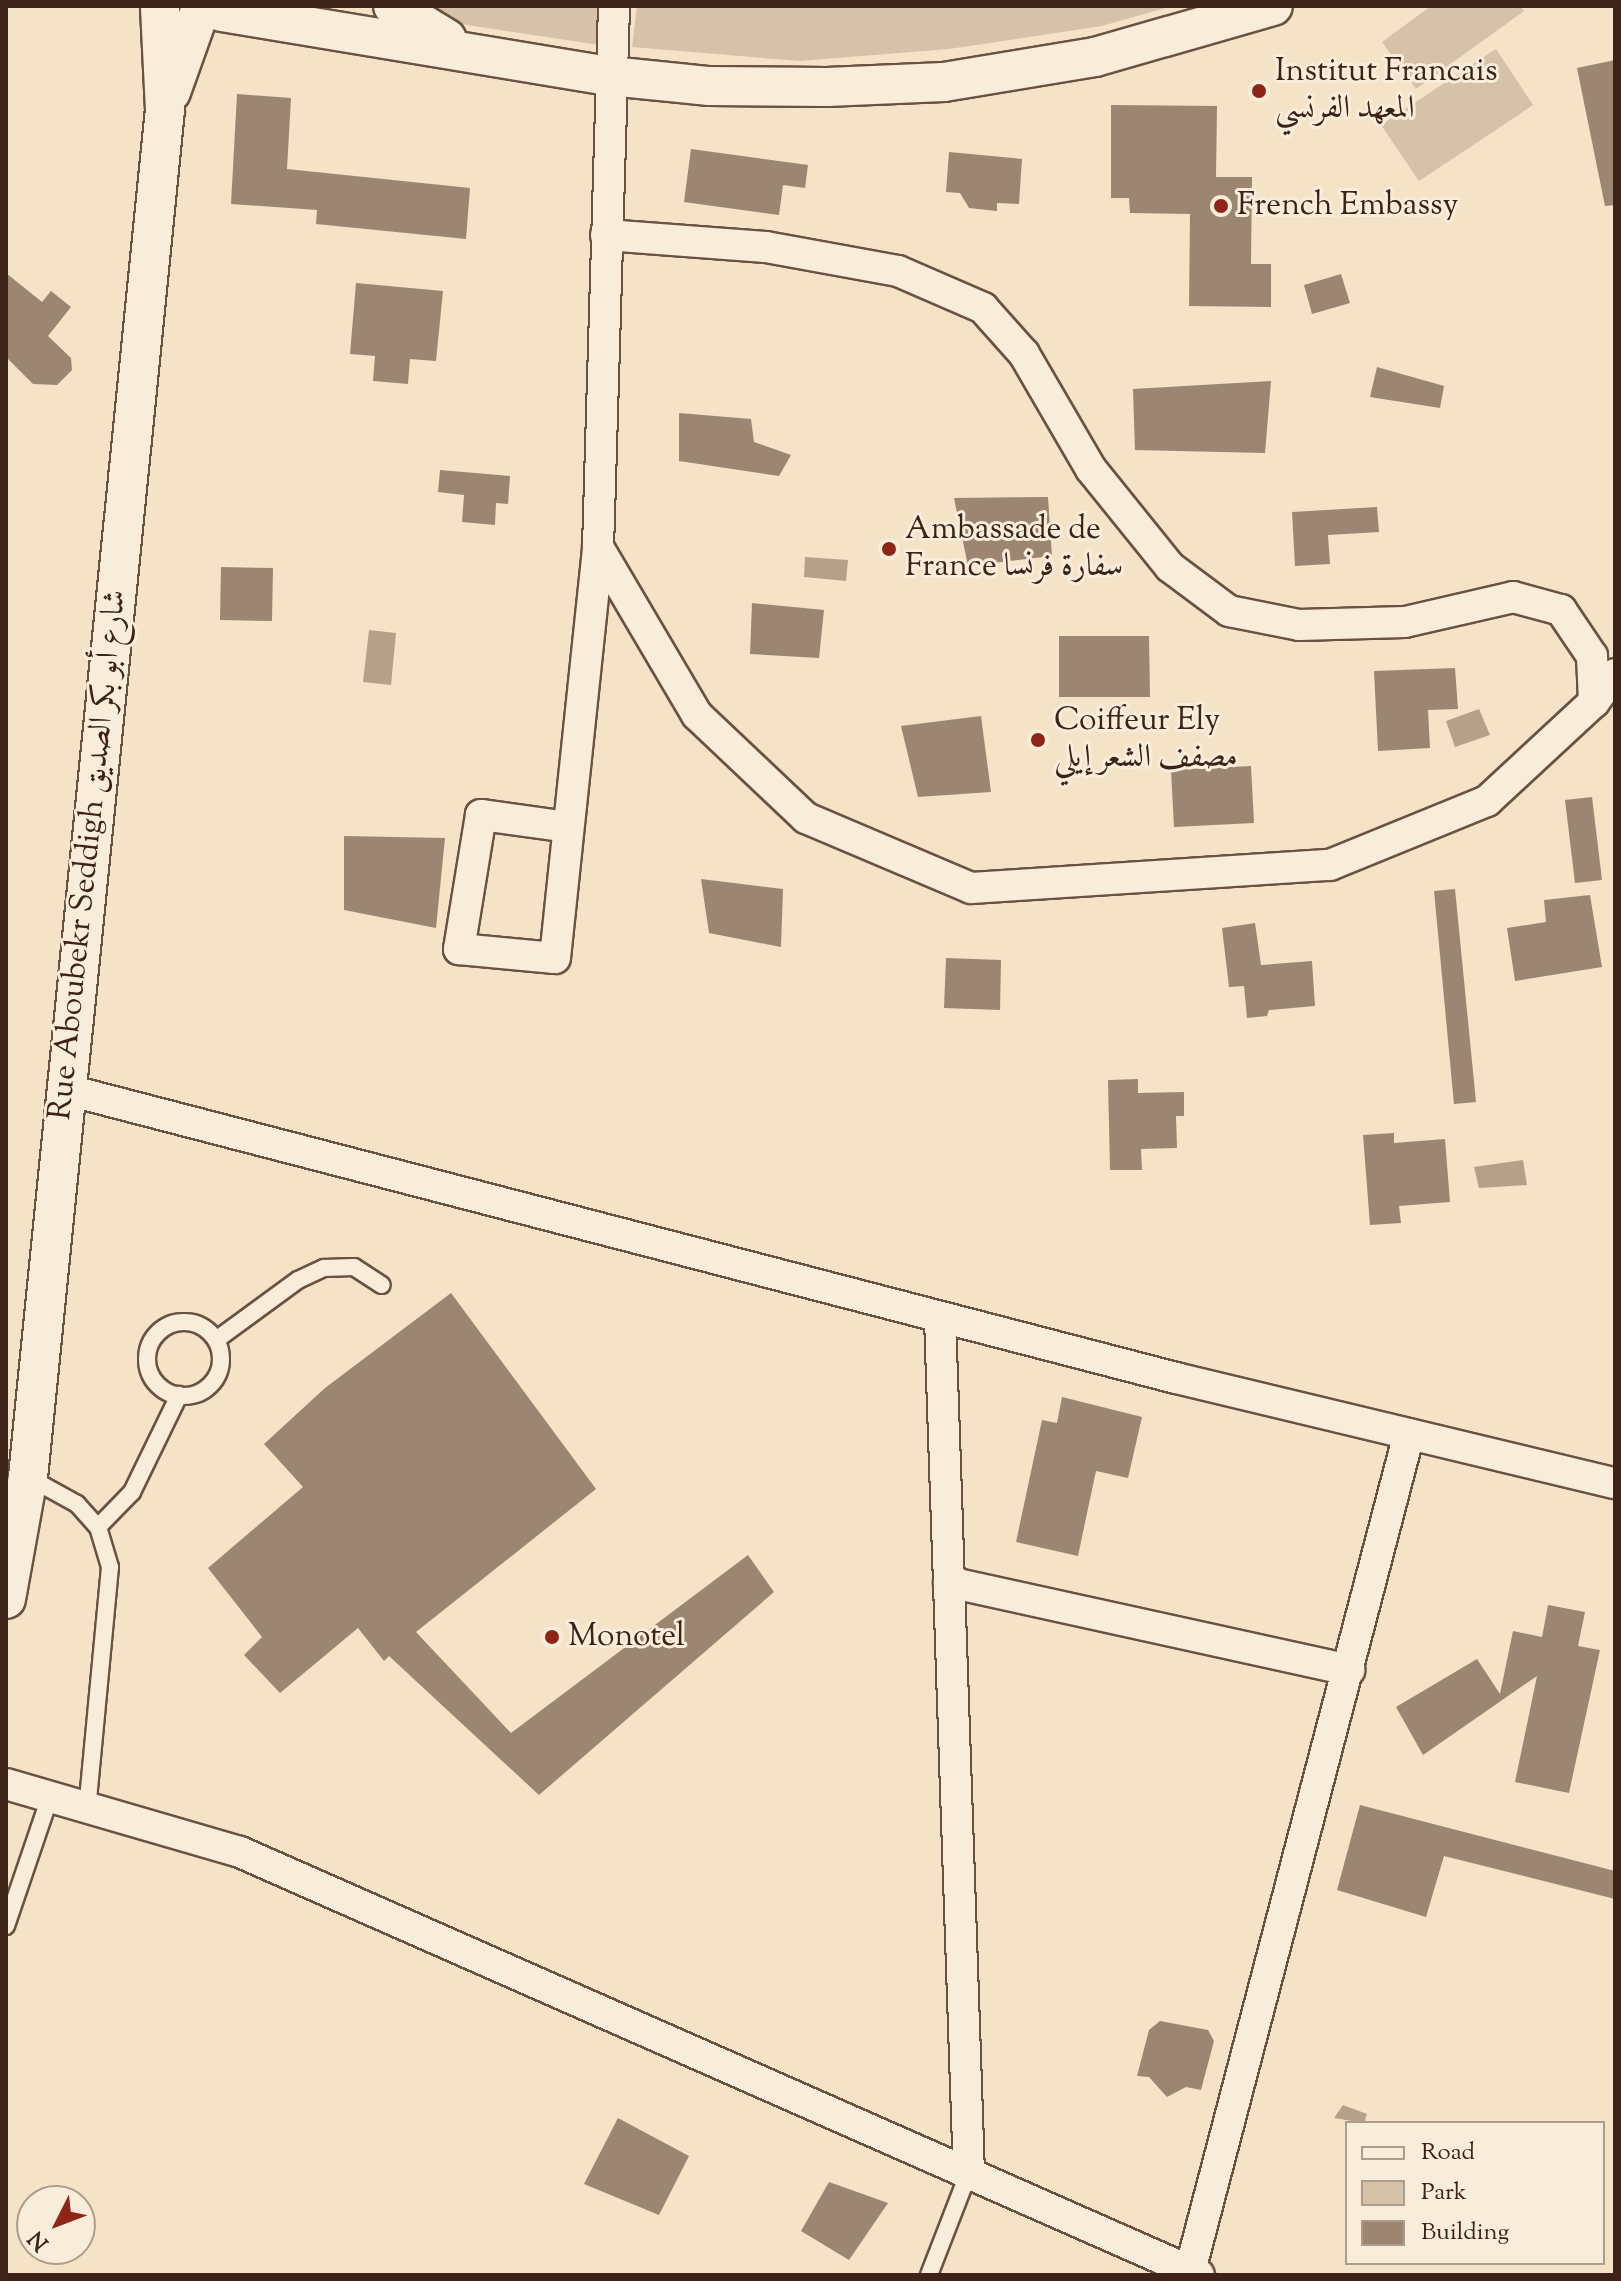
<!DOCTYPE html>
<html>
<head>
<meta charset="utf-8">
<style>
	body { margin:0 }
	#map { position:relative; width:1621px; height:2281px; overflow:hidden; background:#f4e3c6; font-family:"Sorts Mill Goudy",Amiri,serif }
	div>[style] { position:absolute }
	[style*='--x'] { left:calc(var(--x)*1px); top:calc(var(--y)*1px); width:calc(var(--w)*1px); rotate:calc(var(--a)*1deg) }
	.green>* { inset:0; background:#d5c2a8 }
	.water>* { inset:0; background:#b5a18a }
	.building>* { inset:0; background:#9c8672 }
	.roads { filter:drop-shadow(2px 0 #6a5243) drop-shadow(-2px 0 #6a5243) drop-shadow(0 2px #6a5243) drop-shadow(0 -2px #6a5243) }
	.service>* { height:16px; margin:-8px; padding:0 8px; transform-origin:8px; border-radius:8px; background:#f8edda }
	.service>.ring { margin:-8px; padding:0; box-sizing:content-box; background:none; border:16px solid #f8edda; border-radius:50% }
	.minor>* { height:30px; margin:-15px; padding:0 15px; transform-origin:15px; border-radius:15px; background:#f8edda }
	.tertiary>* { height:38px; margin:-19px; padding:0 19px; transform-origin:19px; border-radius:19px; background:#f8edda }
	.dots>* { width:22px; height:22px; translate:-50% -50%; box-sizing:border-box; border:4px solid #f8edda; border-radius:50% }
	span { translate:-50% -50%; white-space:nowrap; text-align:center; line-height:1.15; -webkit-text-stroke:6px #f8edda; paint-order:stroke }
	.poi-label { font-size:32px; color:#3c2217 }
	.left { translate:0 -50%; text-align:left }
	.street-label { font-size:32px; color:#3c2217 }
	.frame { position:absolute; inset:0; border:8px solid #3c2217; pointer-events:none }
	.legend { position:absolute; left:1345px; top:2121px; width:260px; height:144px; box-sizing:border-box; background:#f8edda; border:2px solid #ad9c8c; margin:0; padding:10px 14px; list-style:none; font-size:24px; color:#3c2217 }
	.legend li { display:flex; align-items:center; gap:16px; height:40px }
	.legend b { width:40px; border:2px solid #ad9c8c }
	.north { position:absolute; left:16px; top:2185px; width:80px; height:80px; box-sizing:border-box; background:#f8edda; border:2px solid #ad9c8c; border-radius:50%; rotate:228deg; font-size:22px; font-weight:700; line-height:32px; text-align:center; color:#3c2217 }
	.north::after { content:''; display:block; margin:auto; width:28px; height:36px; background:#8f2418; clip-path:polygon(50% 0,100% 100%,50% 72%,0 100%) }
</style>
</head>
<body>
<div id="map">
	<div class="green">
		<i style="clip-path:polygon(422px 6px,607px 6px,600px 45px,460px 24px)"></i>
		<i style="clip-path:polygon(637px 6px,1172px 6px,1102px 26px,949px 49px,799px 61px,632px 47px)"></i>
		<i style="clip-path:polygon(1431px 6px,1521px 6px,1524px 11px,1416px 89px,1382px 42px)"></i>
		<i style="clip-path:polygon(1496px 49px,1533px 105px,1419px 181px,1381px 125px)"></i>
	</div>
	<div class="water">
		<i style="clip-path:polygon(805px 557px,848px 560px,846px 581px,804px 577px)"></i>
		<i style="clip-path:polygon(369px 630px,396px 633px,391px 685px,363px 682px)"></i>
		<i style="clip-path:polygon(1479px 709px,1490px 735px,1455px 747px,1446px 721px)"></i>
		<i style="clip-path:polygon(1523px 1160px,1527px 1185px,1479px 1188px,1474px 1167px)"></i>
		<i style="clip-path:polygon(1343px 2105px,1367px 2114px,1364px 2123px,1334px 2118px)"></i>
	</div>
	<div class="building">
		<i style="clip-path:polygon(1615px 60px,1615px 205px,1605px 206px,1577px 68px)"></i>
		<i style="clip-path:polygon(237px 94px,291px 98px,287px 169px,470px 188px,466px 239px,316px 224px,317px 210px,231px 204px)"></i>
		<i style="clip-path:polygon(1111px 105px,1217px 106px,1216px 177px,1252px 177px,1251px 264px,1271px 264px,1271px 307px,1189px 306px,1190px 214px,1130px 213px,1129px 198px,1111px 198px)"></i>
		<i style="clip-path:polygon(691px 149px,808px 165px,805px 188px,783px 185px,779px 215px,684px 202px)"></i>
		<i style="clip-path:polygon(949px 152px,1022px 159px,1019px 204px,997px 203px,997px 211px,969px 208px,960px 193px,946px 192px)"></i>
		<i style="clip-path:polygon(6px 273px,42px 302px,51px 291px,71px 307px,48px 336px,71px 358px,72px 370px,57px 385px,33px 384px,6px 357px)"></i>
		<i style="clip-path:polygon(1341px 274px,1350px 303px,1312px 314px,1304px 285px)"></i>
		<i style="clip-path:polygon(356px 283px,443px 291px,436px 361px,410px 359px,408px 384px,373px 381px,375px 356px,350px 354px)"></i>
		<i style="clip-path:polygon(1377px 367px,1444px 386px,1440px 408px,1370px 397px)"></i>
		<i style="clip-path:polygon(1271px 381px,1265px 453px,1135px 450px,1133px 389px)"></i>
		<i style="clip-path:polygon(679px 413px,751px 419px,754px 442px,791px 455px,779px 476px,679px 461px)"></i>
		<i style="clip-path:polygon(440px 470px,510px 476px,508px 504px,496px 503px,495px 525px,462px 522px,464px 495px,438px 492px)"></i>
		<i style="clip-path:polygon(1048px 497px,1052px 556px,968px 566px,954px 498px)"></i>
		<i style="clip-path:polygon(1377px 507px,1379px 532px,1328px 535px,1330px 564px,1295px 566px,1292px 512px)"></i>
		<i style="clip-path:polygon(221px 567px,273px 568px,272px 621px,220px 620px)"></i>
		<i style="clip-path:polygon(752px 603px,824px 610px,819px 658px,750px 654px)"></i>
		<i style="clip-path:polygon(1059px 636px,1149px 636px,1150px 697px,1059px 697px)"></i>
		<i style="clip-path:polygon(1455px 668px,1458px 709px,1428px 710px,1430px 748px,1378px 751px,1374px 671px)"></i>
		<i style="clip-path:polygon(981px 716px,991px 792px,918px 797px,901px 726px)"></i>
		<i style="clip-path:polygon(1251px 766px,1254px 823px,1174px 827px,1171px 770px)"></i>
		<i style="clip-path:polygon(1592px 797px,1602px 880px,1575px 883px,1565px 800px)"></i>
		<i style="clip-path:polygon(344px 836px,445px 838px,436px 928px,344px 910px)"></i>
		<i style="clip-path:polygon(701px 879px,783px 889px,781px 947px,709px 933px)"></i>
		<i style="clip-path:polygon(1455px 889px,1476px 1102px,1454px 1104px,1434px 891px)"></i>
		<i style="clip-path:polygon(1590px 895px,1602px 967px,1515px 981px,1507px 928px,1546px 922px,1544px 900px)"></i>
		<i style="clip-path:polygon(1255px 923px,1261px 965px,1312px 961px,1315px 1006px,1269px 1010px,1267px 1016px,1247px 1018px,1244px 986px,1229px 987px,1222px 928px)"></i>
		<i style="clip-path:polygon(946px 958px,1001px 960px,1000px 1010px,944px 1008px)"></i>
		<i style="clip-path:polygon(1138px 1079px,1138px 1093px,1184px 1092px,1184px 1116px,1176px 1116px,1177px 1148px,1141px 1149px,1142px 1170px,1110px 1170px,1108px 1080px)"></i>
		<i style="clip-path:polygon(1394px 1133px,1394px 1143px,1445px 1139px,1450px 1202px,1399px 1206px,1401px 1223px,1370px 1225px,1363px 1135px)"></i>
		<i style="clip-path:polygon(451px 1293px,596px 1489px,416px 1632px,511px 1733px,748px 1555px,774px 1592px,539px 1795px,389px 1656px,384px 1661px,358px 1628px,280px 1693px,244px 1655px,262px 1637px,208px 1568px,303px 1487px,264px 1444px,325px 1388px)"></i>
		<i style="clip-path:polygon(1062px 1397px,1142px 1417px,1128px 1478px,1096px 1471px,1078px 1556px,1016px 1542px,1042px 1420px,1057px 1423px)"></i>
		<i style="clip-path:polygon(1548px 1605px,1585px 1612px,1578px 1646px,1600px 1650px,1569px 1793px,1515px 1782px,1537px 1676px,1423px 1755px,1396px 1707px,1477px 1659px,1500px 1694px,1513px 1631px,1542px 1637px)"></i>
		<i style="clip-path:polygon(1360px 1805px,1615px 1871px,1615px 1899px,1444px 1856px,1426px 1917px,1337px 1890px)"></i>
		<i style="clip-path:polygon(1160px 2021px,1208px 2030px,1214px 2041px,1201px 2090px,1186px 2087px,1167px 2097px,1149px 2077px,1137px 2076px,1149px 2030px)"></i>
		<i style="clip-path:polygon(618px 2118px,689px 2156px,659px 2215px,584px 2184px)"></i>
		<i style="clip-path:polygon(829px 2182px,888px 2203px,849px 2260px,801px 2231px)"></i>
	</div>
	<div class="roads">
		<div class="service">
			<i class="ring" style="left:147px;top:1322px;width:58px;height:58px"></i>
			<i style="--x:216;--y:1340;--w:102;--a:-36.2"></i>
			<i style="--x:298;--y:1280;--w:29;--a:-25"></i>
			<i style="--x:324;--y:1268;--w:30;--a:-2"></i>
			<i style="--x:354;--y:1267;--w:33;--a:33"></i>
			<i style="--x:28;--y:1477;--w:56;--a:28.9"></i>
			<i style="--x:77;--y:1504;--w:31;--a:48"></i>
			<i style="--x:98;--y:1527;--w:42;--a:73.3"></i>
			<i style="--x:110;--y:1567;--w:243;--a:95.4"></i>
			<i style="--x:98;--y:1527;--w:49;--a:-45.8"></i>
			<i style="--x:132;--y:1492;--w:108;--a:-64.1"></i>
			<i style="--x:6;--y:1926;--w:136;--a:-71.2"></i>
			<i style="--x:929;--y:2275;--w:110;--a:-68.8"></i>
		</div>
		<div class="minor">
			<i style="--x:614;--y:6;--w:541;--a:91.69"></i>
			<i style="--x:598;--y:547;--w:195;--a:59.5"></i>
			<i style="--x:697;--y:715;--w:150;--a:43.4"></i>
			<i style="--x:806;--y:818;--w:179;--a:23"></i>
			<i style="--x:971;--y:888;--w:360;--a:-3.7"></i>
			<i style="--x:1330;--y:865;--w:170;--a:-22.2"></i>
			<i style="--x:1487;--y:801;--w:146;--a:-42.8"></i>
			<i style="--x:1594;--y:702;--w:35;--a:-53"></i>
			<i style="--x:606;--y:235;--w:160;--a:4.3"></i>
			<i style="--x:766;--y:247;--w:134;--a:10.3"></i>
			<i style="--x:898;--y:271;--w:93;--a:23.5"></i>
			<i style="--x:983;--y:308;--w:62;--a:48.3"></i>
			<i style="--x:1024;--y:354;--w:133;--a:59.8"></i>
			<i style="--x:1091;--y:469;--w:126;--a:51.1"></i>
			<i style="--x:1170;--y:567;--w:74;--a:36.7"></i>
			<i style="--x:1229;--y:611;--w:71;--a:11.3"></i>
			<i style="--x:1299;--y:625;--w:106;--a:-1.6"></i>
			<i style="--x:1405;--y:622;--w:111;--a:-13"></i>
			<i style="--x:1513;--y:597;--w:50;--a:15.2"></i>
			<i style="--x:1561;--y:610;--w:55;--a:56"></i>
			<i style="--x:1592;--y:656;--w:46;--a:87.5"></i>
			<i style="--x:568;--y:827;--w:88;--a:-172.1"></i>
			<i style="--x:481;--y:815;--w:136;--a:99.3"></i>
			<i style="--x:459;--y:949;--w:96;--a:5.4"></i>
			<i style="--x:555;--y:958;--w:413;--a:-84"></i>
			<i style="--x:64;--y:1089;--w:1149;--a:14.57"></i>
			<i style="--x:1176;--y:1378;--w:451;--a:13.5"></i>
			<i style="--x:940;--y:1318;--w:854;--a:88.06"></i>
			<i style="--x:949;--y:1582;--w:410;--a:12.4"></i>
			<i style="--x:6;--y:1784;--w:244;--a:16.2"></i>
			<i style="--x:240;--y:1852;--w:1048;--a:23.8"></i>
			<i style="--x:1190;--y:2271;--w:865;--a:-75.34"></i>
		</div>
		<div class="tertiary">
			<i style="--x:393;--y:6;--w:63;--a:31.4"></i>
			<i style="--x:222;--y:12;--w:393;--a:9.4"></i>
			<i style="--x:610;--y:76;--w:100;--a:5.8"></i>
			<i style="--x:709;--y:86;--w:118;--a:0.5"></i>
			<i style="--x:827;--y:87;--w:117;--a:-2.4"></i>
			<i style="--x:944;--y:82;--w:153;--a:-9.4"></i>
			<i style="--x:1095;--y:57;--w:185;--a:-16"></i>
			<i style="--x:171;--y:92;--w:81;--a:-70.4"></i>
			<i style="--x:6;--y:1599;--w:124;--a:-79.8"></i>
			<i style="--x:28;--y:1477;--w:1374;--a:-84.28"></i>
			<i style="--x:165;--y:110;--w:101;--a:-92.8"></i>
		</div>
	</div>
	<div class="dots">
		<i style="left:1259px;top:91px;background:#8f2418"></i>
		<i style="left:1221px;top:206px;background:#8f2418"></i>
		<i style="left:889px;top:549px;background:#8f2418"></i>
		<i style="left:1038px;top:740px;background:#8f2418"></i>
		<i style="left:552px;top:1637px;background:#8f2418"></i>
	</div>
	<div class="poi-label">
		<span class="left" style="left:1275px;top:91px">Institut Francais<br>المعهد الفرنسي</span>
		<span class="left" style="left:1237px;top:206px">French Embassy</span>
		<span class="left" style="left:905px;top:549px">Ambassade de<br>France سفارة فرنسا</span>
		<span class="left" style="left:1054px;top:740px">Coiffeur Ely<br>مصفف الشعر إيلي</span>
		<span class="left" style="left:568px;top:1637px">Monotel</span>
	</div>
	<div class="street-label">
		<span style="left:89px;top:855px;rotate:-84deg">Rue Aboubekr Seddigh شارع أبو بكر الصديق</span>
	</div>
	<div class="frame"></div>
	<ul class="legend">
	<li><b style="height:10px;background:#f8edda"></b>Road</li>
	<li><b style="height:22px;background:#d5c2a8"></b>Park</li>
	<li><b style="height:22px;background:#9c8672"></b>Building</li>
	</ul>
	<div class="north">N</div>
</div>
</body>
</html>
